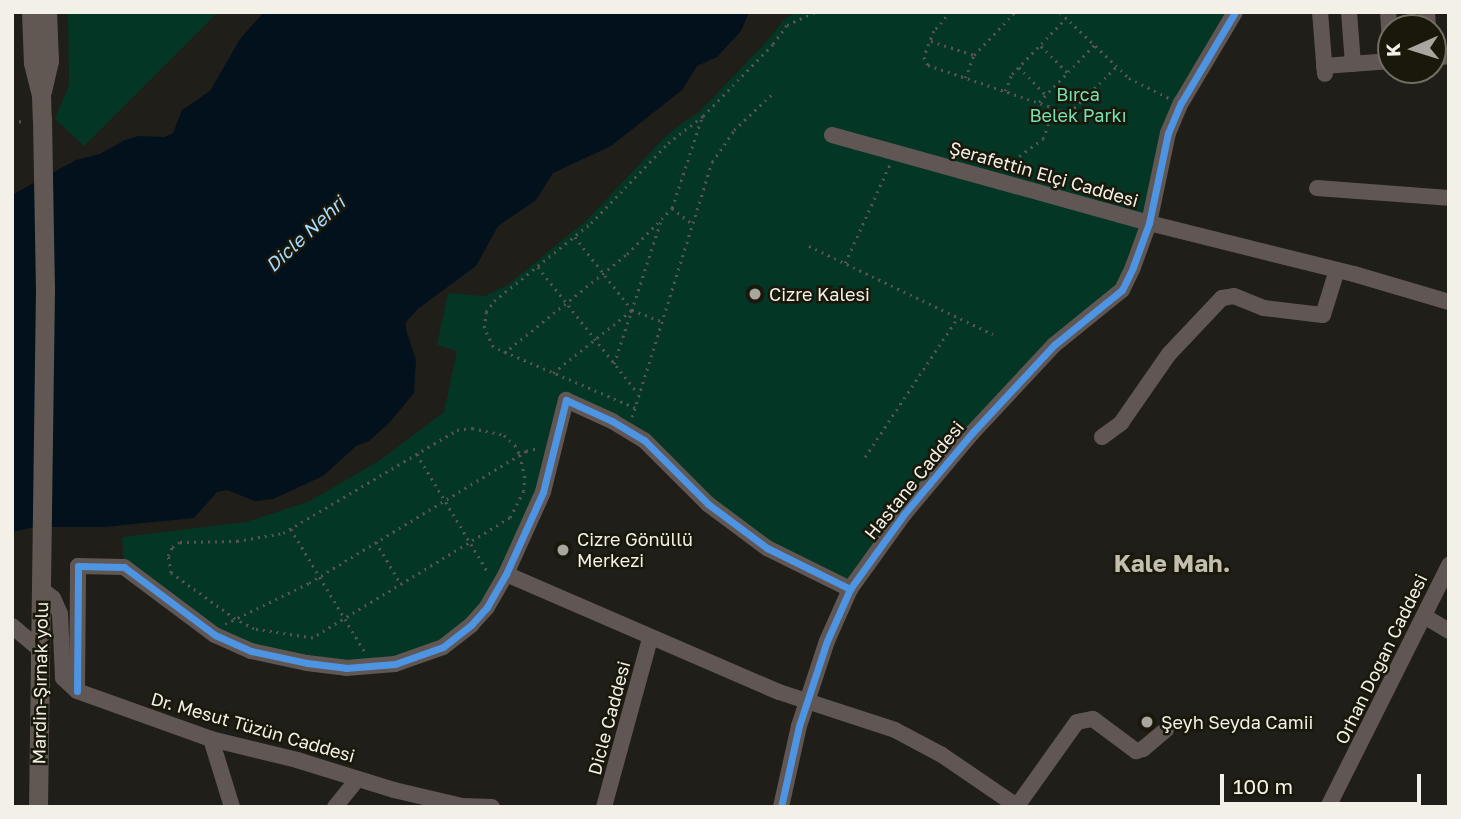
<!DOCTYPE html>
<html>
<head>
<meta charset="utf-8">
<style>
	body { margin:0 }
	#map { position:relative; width:1461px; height:819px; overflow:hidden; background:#201e18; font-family:"Golos Text",sans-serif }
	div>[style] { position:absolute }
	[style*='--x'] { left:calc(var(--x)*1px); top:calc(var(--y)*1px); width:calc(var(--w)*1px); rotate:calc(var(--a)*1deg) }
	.green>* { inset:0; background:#043625 }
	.water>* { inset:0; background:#03111c }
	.path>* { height:2.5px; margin-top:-1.25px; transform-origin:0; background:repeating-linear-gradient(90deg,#5a5451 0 2px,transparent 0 7px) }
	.minor>* { height:16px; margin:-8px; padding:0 8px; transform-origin:8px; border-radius:8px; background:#605755 }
	.major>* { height:19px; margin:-9.5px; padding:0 9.5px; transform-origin:9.5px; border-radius:9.5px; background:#615854 }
	.cycleway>* { height:7px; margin:-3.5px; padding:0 3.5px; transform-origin:3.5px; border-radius:3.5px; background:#4d94e3 }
	.dots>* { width:19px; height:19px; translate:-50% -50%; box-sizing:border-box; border:4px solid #1a170b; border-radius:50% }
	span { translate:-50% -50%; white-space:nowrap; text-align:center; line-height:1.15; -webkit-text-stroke:5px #1a170b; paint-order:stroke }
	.park-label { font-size:18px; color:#75e2b4 }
	.street-label { font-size:18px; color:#f2f0e7 }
	.poi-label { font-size:18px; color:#f2f0e7 }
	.left { translate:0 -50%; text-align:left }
	.water-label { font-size:19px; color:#a7dafd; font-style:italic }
	.district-label { font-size:24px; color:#c3bfae; font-weight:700 }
	.frame { position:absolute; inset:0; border:14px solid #f2f0e7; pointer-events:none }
	.north { position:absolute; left:1377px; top:14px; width:70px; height:70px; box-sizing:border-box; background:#1a170b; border:2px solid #706e63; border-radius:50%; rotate:267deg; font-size:19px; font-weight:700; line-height:28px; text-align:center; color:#f2f0e7 }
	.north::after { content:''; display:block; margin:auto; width:24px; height:32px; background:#a8a69f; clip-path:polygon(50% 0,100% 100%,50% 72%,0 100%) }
	.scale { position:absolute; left:1220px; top:774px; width:201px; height:32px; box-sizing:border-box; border:4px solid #f2f0e7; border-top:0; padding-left:9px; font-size:21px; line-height:24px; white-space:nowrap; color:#f2f0e7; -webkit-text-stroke:5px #1a170b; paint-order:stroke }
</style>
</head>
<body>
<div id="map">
	<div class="green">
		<i style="clip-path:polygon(68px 12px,218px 12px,84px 146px,55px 119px,69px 85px)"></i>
		<i style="clip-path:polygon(798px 12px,1235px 12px,1181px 103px,1126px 283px,1054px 345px,850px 589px,767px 548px,644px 440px,566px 400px,554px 454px,506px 574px,456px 638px,374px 667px,251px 651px,124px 567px,122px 537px,246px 522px,310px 501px,380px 460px,444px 412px,457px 351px,437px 345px,448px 293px,485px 296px,509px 284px,587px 220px,663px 139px,679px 125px,699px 112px,769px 39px,784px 19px)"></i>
	</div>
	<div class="water">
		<i style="clip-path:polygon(264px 12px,749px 12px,741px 31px,717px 57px,697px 66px,682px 90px,611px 146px,553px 173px,536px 200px,498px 226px,476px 266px,419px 308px,406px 322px,406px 330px,416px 360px,414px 393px,389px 423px,369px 441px,356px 446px,323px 476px,273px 499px,255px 501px,227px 490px,217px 492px,194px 518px,104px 527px,35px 527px,12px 532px,12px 195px,76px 160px,100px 154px,125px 140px,139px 136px,165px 137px,173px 133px,182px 110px,210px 91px,240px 39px)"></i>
	</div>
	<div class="path">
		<i style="--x:951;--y:12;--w:25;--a:132"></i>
		<i style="--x:934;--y:31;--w:28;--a:111"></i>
		<i style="--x:924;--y:57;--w:9;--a:63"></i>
		<i style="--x:928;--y:65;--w:149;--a:18.8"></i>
		<i style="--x:1069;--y:113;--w:66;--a:-44.4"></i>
		<i style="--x:1060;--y:12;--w:95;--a:43.7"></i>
		<i style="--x:1129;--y:78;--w:45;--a:26.6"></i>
		<i style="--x:931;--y:41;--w:45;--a:18"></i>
		<i style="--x:974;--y:55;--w:59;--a:-46.4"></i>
		<i style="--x:1041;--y:46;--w:38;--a:45"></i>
		<i style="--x:1019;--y:67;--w:39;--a:46"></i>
		<i style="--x:965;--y:78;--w:25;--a:-69"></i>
		<i style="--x:1005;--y:91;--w:18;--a:-68"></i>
		<i style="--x:1012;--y:74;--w:78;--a:-46"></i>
		<i style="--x:1039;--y:102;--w:79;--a:-46"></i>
		<i style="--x:12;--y:122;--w:13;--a:-4"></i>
		<i style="--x:1002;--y:168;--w:50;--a:-35.3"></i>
		<i style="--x:1043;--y:139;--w:18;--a:-71"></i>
		<i style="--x:1049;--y:122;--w:16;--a:-50"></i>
		<i style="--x:672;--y:208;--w:24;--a:38"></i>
		<i style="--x:575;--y:237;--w:93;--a:52"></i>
		<i style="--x:809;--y:246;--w:204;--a:25.6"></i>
		<i style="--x:845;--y:263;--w:109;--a:-65.6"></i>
		<i style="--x:538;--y:267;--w:161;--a:51.6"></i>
		<i style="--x:504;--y:353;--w:158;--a:-38.8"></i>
		<i style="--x:627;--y:254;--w:64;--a:-45.6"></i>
		<i style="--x:672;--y:208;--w:96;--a:-71.8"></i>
		<i style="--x:614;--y:364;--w:151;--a:-71.9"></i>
		<i style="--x:553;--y:373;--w:101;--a:-38.6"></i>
		<i style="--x:632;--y:310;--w:31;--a:21"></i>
		<i style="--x:635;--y:408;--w:155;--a:-156.8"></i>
		<i style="--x:493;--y:347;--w:21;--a:-115"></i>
		<i style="--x:484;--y:328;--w:16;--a:-83"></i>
		<i style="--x:486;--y:312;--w:14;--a:-54"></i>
		<i style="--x:494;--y:301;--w:124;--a:-38.8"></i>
		<i style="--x:591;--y:223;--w:111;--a:-46.1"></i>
		<i style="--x:668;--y:143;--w:44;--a:-37.6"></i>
		<i style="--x:703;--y:116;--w:100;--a:-45.8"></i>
		<i style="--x:773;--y:44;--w:24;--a:-54"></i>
		<i style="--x:787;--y:25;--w:31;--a:-25"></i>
		<i style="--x:632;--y:417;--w:267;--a:-72.6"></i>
		<i style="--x:712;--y:162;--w:39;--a:-55"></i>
		<i style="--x:734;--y:130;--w:52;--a:-43.5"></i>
		<i style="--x:472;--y:428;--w:33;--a:12"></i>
		<i style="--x:504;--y:435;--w:15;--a:42"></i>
		<i style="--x:515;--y:445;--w:11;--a:63"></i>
		<i style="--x:520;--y:455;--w:22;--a:77"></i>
		<i style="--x:525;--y:476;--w:15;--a:94"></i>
		<i style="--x:524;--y:491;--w:30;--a:117"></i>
		<i style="--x:510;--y:518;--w:231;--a:148.7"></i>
		<i style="--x:313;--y:638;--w:60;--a:-171.3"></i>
		<i style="--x:254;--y:629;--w:21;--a:-152"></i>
		<i style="--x:235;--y:619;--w:79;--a:-144.3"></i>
		<i style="--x:171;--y:573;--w:17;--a:-100"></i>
		<i style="--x:168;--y:556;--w:10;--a:-66"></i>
		<i style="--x:172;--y:547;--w:9;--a:-32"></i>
		<i style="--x:180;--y:542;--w:57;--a:-1"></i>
		<i style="--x:237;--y:541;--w:47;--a:-9.9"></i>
		<i style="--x:283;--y:533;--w:202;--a:-30.6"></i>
		<i style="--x:457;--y:430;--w:15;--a:-8"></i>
		<i style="--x:417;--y:454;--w:140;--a:59"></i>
		<i style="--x:865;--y:457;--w:168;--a:-56.4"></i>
		<i style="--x:291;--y:529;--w:144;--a:59"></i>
		<i style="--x:376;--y:542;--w:49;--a:59.2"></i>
		<i style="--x:225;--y:624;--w:93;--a:-26"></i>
		<i style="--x:309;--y:583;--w:254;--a:-31.3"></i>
		<i style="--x:526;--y:451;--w:13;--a:-13"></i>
	</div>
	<div class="minor">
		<i style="--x:1320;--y:12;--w:62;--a:85.4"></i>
		<i style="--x:1349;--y:12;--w:52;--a:85.6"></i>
		<i style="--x:1388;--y:12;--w:39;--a:86"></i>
		<i style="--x:1427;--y:12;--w:16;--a:86"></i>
		<i style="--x:1433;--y:58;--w:16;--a:-7"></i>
		<i style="--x:1324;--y:66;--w:67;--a:-4.3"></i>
		<i style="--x:832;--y:135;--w:329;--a:15.5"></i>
		<i style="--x:1149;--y:223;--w:211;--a:14"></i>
		<i style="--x:1354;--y:274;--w:99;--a:16.4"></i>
		<i style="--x:1317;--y:188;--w:132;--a:4.3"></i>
		<i style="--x:1102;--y:437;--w:24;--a:-36"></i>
		<i style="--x:1121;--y:423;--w:84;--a:-55.2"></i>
		<i style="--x:1169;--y:354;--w:77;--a:-46.6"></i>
		<i style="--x:1222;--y:298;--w:12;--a:-9"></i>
		<i style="--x:1234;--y:296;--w:32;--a:22"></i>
		<i style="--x:1264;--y:308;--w:59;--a:6.8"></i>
		<i style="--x:1323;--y:315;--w:47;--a:-72.7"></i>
		<i style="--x:506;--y:574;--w:297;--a:23.4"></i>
		<i style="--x:779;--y:692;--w:122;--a:18.1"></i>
		<i style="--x:895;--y:730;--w:53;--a:28"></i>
		<i style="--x:942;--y:755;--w:92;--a:34.4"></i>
		<i style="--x:41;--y:589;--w:15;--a:37"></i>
		<i style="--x:53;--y:598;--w:17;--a:66"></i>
		<i style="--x:60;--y:614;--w:64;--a:87.3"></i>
		<i style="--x:63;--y:678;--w:19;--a:43"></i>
		<i style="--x:77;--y:691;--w:142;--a:19.7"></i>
		<i style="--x:211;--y:739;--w:89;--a:13.7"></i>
		<i style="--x:297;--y:760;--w:102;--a:17.2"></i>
		<i style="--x:394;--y:790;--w:70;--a:13.2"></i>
		<i style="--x:462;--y:806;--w:30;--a:2"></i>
		<i style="--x:1424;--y:616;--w:29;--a:31"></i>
		<i style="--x:12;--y:626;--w:38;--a:40"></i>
		<i style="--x:77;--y:691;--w:125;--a:-89.5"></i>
		<i style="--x:78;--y:566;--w:46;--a:1.2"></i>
		<i style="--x:124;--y:567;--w:114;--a:36.8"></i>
		<i style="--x:215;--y:635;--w:39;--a:24"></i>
		<i style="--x:251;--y:651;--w:57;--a:12.1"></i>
		<i style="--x:307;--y:663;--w:39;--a:7"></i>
		<i style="--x:346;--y:668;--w:49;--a:-4.7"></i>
		<i style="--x:395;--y:664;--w:51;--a:-19.5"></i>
		<i style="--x:443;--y:647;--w:36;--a:-38"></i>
		<i style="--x:471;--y:625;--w:24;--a:-48"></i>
		<i style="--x:487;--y:607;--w:38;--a:-60"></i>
		<i style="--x:506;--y:574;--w:90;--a:-65.7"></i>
		<i style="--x:543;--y:492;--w:95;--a:-76"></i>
		<i style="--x:566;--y:400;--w:51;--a:24.5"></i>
		<i style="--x:612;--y:421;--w:37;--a:31"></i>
		<i style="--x:644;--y:440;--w:91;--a:45"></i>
		<i style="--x:708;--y:504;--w:74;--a:36.7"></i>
		<i style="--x:767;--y:548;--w:93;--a:26.3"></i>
		<i style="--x:211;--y:739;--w:71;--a:72.8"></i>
		<i style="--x:1017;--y:806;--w:103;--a:-54.5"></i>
		<i style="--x:1077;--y:722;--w:16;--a:-11"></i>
		<i style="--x:1093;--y:719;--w:54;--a:36.7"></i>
		<i style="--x:1136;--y:751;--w:7;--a:-16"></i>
		<i style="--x:1143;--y:749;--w:30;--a:-40"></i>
		<i style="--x:335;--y:807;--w:36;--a:-51"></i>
		<i style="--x:604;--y:807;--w:174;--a:-74.7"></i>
		<i style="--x:781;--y:807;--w:83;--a:-77.5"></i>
		<i style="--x:799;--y:726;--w:89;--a:-71.8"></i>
		<i style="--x:827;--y:641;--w:57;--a:-66.1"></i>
		<i style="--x:850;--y:589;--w:92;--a:-54.2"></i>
		<i style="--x:904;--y:514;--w:106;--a:-50"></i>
		<i style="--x:972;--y:433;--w:120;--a:-47"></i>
		<i style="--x:1054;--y:345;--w:87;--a:-39"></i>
		<i style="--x:1122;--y:290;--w:25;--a:-64"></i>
		<i style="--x:1133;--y:267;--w:47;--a:-70"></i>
		<i style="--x:1149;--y:223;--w:92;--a:-78.1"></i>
		<i style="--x:1168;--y:133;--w:33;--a:-67"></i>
		<i style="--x:1181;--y:103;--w:106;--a:-59.3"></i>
		<i style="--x:1328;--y:807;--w:271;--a:-63.4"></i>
	</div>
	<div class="major">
		<i style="--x:31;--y:12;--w:51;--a:87.8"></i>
		<i style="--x:33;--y:63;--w:34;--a:76"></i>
		<i style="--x:41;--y:96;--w:23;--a:88"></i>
		<i style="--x:42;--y:119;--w:169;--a:89"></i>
		<i style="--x:45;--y:288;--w:519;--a:90.77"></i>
		<i style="--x:42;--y:91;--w:31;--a:-77"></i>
		<i style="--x:49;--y:61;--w:49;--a:-92.3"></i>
	</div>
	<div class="cycleway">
		<i style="--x:77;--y:691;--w:125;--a:-89.5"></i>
		<i style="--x:78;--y:566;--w:46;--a:1.2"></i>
		<i style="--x:124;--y:567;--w:114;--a:36.8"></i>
		<i style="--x:215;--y:635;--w:39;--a:24"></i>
		<i style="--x:251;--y:651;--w:57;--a:12.1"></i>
		<i style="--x:307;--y:663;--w:39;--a:7"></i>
		<i style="--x:346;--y:668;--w:49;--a:-4.7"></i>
		<i style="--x:395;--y:664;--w:51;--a:-19.5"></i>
		<i style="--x:443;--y:647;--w:36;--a:-38"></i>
		<i style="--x:471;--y:625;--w:24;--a:-48"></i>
		<i style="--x:487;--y:607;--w:38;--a:-60"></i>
		<i style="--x:506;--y:574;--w:90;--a:-65.7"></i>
		<i style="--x:543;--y:492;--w:95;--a:-76"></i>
		<i style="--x:566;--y:400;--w:51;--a:24.5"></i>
		<i style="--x:612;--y:421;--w:37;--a:31"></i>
		<i style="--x:644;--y:440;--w:91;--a:45"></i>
		<i style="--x:708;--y:504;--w:74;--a:36.7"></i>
		<i style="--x:767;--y:548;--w:93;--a:26.3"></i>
		<i style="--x:781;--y:807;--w:83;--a:-77.5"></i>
		<i style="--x:799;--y:726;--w:89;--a:-71.8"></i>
		<i style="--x:827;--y:641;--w:57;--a:-66.1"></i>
		<i style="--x:850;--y:589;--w:92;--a:-54.2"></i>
		<i style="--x:904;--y:514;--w:106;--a:-50"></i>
		<i style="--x:972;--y:433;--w:120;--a:-47"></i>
		<i style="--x:1054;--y:345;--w:87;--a:-39"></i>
		<i style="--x:1122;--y:290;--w:25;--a:-64"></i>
		<i style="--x:1133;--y:267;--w:47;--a:-70"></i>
		<i style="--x:1149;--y:223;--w:92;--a:-78.1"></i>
		<i style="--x:1168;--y:133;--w:33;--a:-67"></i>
		<i style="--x:1181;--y:103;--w:106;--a:-59.3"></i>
	</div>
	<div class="dots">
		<i style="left:755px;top:294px;background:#a8a69f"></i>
		<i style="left:563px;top:550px;background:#a8a69f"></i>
		<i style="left:1147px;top:722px;background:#a8a69f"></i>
	</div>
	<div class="park-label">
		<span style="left:1078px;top:105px">Bırca<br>Belek Parkı</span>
	</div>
	<div class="street-label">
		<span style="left:1044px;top:174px;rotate:16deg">Şerafettin Elçi Caddesi</span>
		<span style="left:914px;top:480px;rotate:-51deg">Hastane Caddesi</span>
		<span style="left:1381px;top:659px;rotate:-64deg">Orhan Doğan Caddesi</span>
		<span style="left:40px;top:683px;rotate:-89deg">Mardin-Şırnak yolu</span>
		<span style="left:609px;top:718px;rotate:-75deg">Dicle Caddesi</span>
		<span style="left:253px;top:727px;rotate:16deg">Dr. Mesut Tüzün Caddesi</span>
	</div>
	<div class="poi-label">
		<span class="left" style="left:769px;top:294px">Cizre Kalesi</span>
		<span class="left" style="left:577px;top:550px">Cizre Gönüllü<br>Merkezi</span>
		<span class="left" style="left:1161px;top:722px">Şeyh Seyda Camii</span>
	</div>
	<div class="water-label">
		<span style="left:305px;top:234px;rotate:-43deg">Dicle Nehri</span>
	</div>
	<div class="district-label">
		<span style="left:1172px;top:563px">Kale Mah.</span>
	</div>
	<div class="frame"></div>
	<div class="north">K</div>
	<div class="scale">100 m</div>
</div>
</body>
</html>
